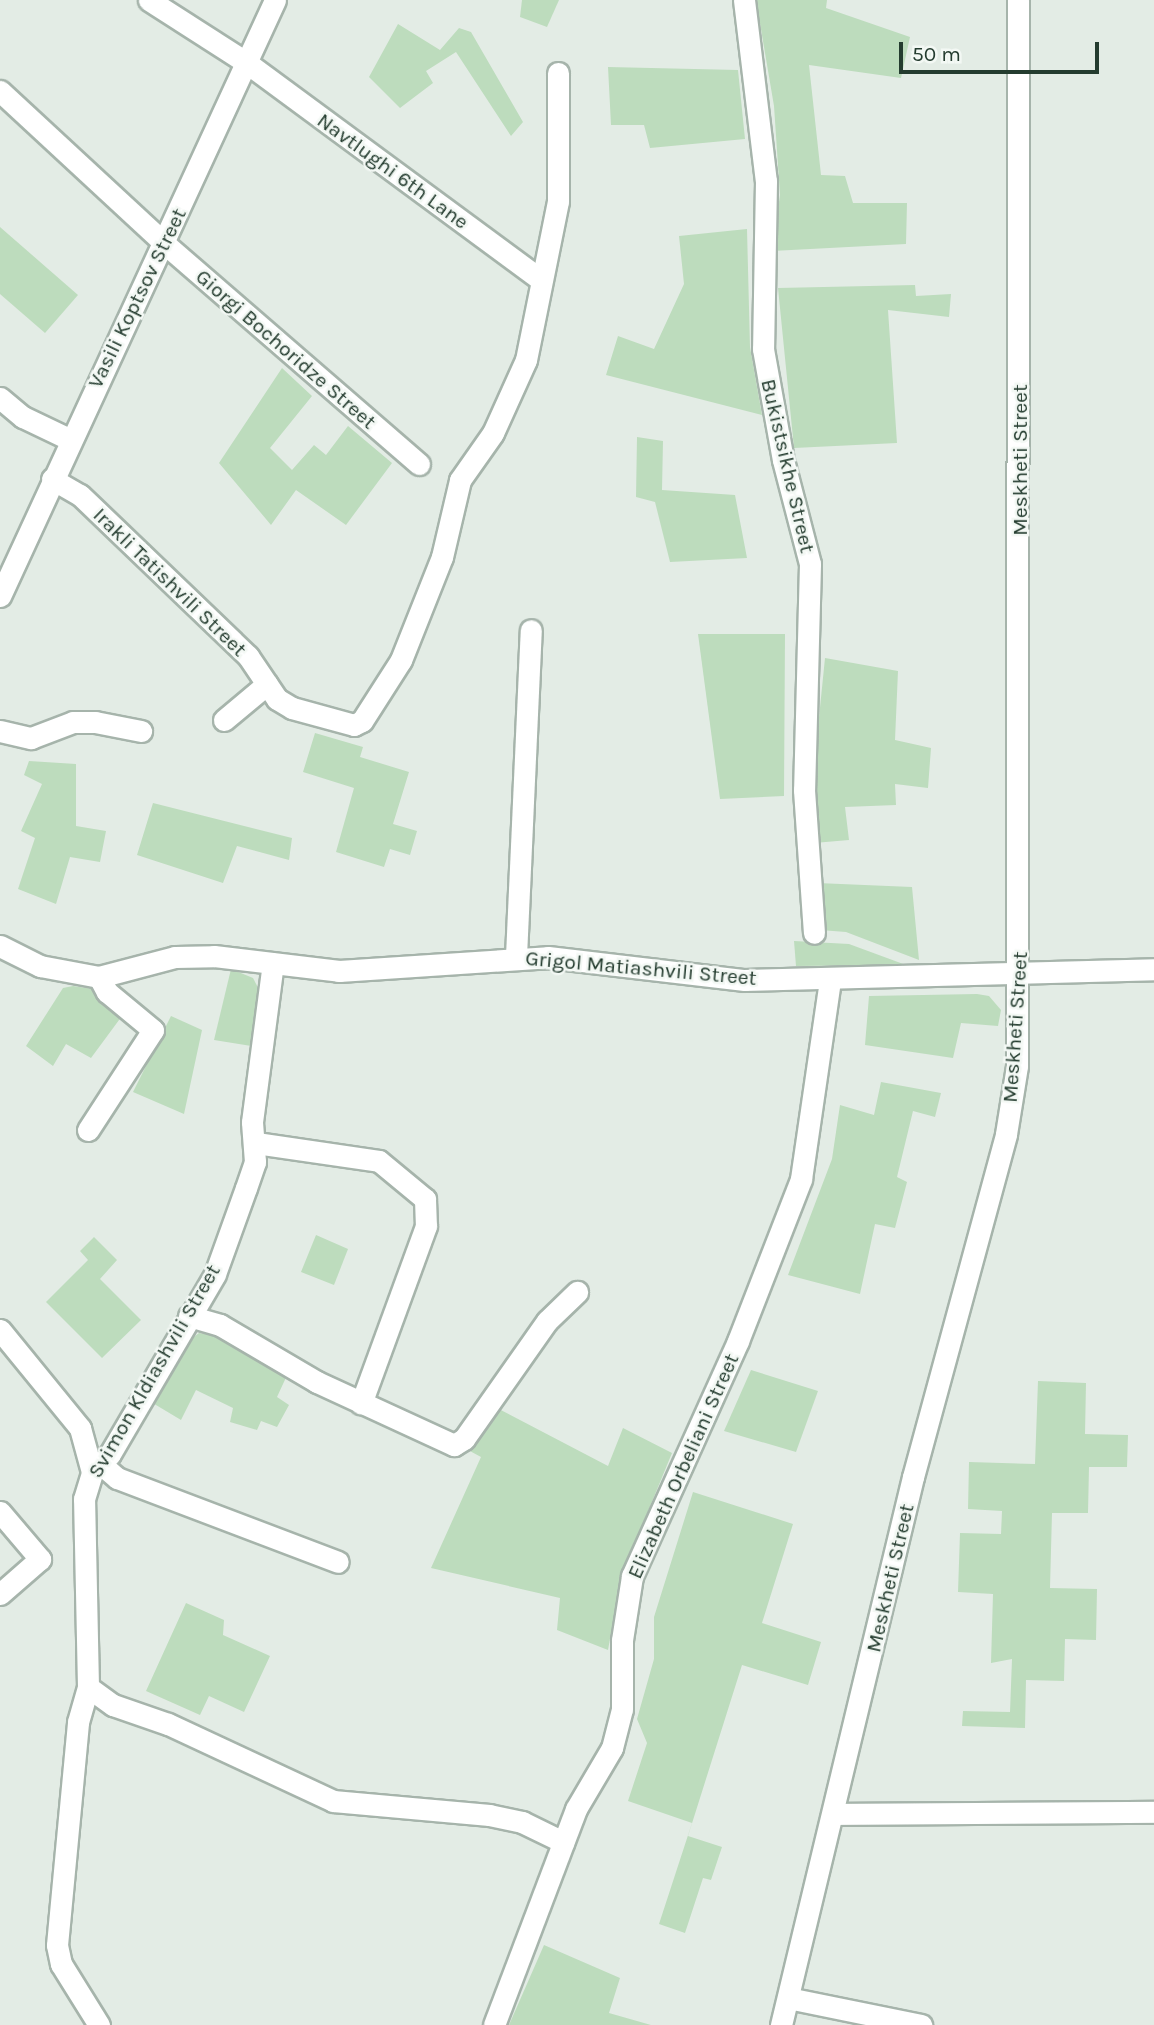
<!DOCTYPE html>
<html>
<head>
<meta charset="utf-8">
<style>
	body { margin:0 }
	#map { position:relative; width:1154px; height:2025px; overflow:hidden; background:#e3ece5; font-family:Karla,sans-serif }
	div>[style] { position:absolute }
	[style*='--x'] { left:calc(var(--x)*1px); top:calc(var(--y)*1px); width:calc(var(--w)*1px); rotate:calc(var(--a)*1deg) }
	.green>* { inset:0; background:#bddcbd }
	.roads { filter:drop-shadow(2px 0 #a6b4ab) drop-shadow(-2px 0 #a6b4ab) drop-shadow(0 2px #a6b4ab) drop-shadow(0 -2px #a6b4ab) }
	.minor>* { height:21px; margin:-10.5px; padding:0 10.5px; transform-origin:10.5px; border-radius:10.5px; background:#fff }
	span { translate:-50% -50%; white-space:nowrap; text-align:center; line-height:1.15; -webkit-text-stroke:5px #f3f8f4; paint-order:stroke }
	.street-label { font-size:21px; color:#243c2f }
	.scale { position:absolute; left:899px; top:42px; width:200px; height:32px; box-sizing:border-box; border:4px solid #243c2f; border-top:0; padding-left:9px; font-size:21px; line-height:24px; white-space:nowrap; color:#243c2f; -webkit-text-stroke:5px #f3f8f4; paint-order:stroke }
</style>
</head>
<body>
<div id="map">
	<div class="green">
		<i style="clip-path:polygon(522px 0,559px 0,547px 27px,520px 17px)"></i>
		<i style="clip-path:polygon(756px 0,827px 0,826px 8px,910px 37px,901px 78px,809px 65px,821px 175px,845px 176px,853px 203px,907px 203px,906px 244px,772px 251px,780px 195px,774px 106px)"></i>
		<i style="clip-path:polygon(398px 24px,440px 50px,459px 28px,471px 32px,523px 122px,511px 136px,456px 52px,426px 71px,433px 83px,400px 108px,369px 77px)"></i>
		<i style="clip-path:polygon(608px 67px,738px 70px,745px 139px,650px 148px,644px 125px,611px 125px)"></i>
		<i style="clip-path:polygon(0 227px,78px 295px,45px 333px,0 294px)"></i>
		<i style="clip-path:polygon(747px 229px,750px 347px,762px 415px,606px 375px,618px 336px,654px 349px,684px 284px,679px 236px)"></i>
		<i style="clip-path:polygon(915px 285px,916px 296px,951px 294px,949px 317px,888px 310px,897px 443px,794px 448px,778px 288px)"></i>
		<i style="clip-path:polygon(282px 368px,312px 396px,270px 448px,292px 470px,314px 445px,326px 455px,348px 426px,392px 463px,346px 525px,296px 490px,271px 525px,219px 463px)"></i>
		<i style="clip-path:polygon(637px 437px,663px 441px,662px 490px,735px 495px,747px 558px,670px 562px,655px 502px,636px 497px)"></i>
		<i style="clip-path:polygon(698px 634px,785px 634px,784px 796px,720px 799px)"></i>
		<i style="clip-path:polygon(825px 658px,898px 671px,895px 740px,931px 748px,928px 788px,895px 784px,896px 805px,845px 807px,849px 840px,814px 843px,814px 767px)"></i>
		<i style="clip-path:polygon(315px 733px,363px 747px,360px 757px,409px 772px,393px 824px,417px 831px,410px 855px,390px 849px,384px 867px,336px 852px,354px 788px,303px 772px)"></i>
		<i style="clip-path:polygon(29px 761px,76px 764px,76px 826px,106px 831px,100px 862px,70px 857px,56px 904px,18px 889px,35px 838px,21px 831px,42px 784px,24px 775px)"></i>
		<i style="clip-path:polygon(153px 803px,292px 838px,289px 860px,237px 846px,223px 883px,137px 855px)"></i>
		<i style="clip-path:polygon(817px 883px,912px 887px,919px 960px,846px 932px,820px 930px)"></i>
		<i style="clip-path:polygon(794px 941px,849px 944px,906px 965px,796px 966px)"></i>
		<i style="clip-path:polygon(231px 969px,253px 978px,264px 999px,258px 1047px,214px 1040px)"></i>
		<i style="clip-path:polygon(73px 986px,94px 989px,122px 1016px,91px 1058px,66px 1044px,53px 1066px,26px 1046px,63px 988px)"></i>
		<i style="clip-path:polygon(977px 994px,989px 996px,1001px 1010px,998px 1026px,961px 1023px,953px 1058px,865px 1045px,869px 996px)"></i>
		<i style="clip-path:polygon(171px 1016px,202px 1030px,184px 1114px,133px 1092px)"></i>
		<i style="clip-path:polygon(881px 1082px,941px 1093px,935px 1117px,913px 1111px,897px 1177px,907px 1182px,895px 1228px,875px 1224px,860px 1294px,788px 1275px,832px 1159px,840px 1105px,874px 1115px)"></i>
		<i style="clip-path:polygon(316px 1235px,348px 1249px,334px 1285px,301px 1272px)"></i>
		<i style="clip-path:polygon(94px 1237px,117px 1260px,100px 1279px,141px 1320px,102px 1358px,46px 1302px,88px 1260px,80px 1251px)"></i>
		<i style="clip-path:polygon(199px 1333px,223px 1337px,289px 1371px,277px 1397px,289px 1405px,277px 1427px,261px 1421px,257px 1430px,230px 1422px,233px 1408px,196px 1390px,181px 1420px,151px 1402px,186px 1343px)"></i>
		<i style="clip-path:polygon(751px 1370px,818px 1391px,796px 1452px,724px 1431px)"></i>
		<i style="clip-path:polygon(1038px 1381px,1086px 1383px,1085px 1434px,1128px 1435px,1127px 1467px,1089px 1467px,1088px 1513px,1052px 1513px,1050px 1588px,1097px 1589px,1096px 1640px,1065px 1639px,1064px 1681px,1026px 1680px,1025px 1728px,962px 1726px,963px 1711px,1010px 1712px,1012px 1659px,991px 1663px,993px 1594px,958px 1592px,960px 1533px,1001px 1534px,1002px 1511px,968px 1509px,969px 1462px,1035px 1464px)"></i>
		<i style="clip-path:polygon(495px 1407px,608px 1466px,623px 1428px,672px 1453px,621px 1577px,608px 1650px,557px 1630px,560px 1598px,431px 1568px,481px 1457px,468px 1450px)"></i>
		<i style="clip-path:polygon(693px 1492px,793px 1524px,762px 1623px,821px 1642px,808px 1685px,742px 1665px,688px 1836px,722px 1847px,711px 1880px,703px 1878px,685px 1933px,659px 1924px,692px 1823px,628px 1801px,647px 1743px,637px 1719px,654px 1659px,654px 1617px)"></i>
		<i style="clip-path:polygon(186px 1603px,224px 1620px,223px 1635px,270px 1656px,244px 1712px,209px 1696px,200px 1715px,146px 1691px)"></i>
		<i style="clip-path:polygon(544px 1945px,620px 1978px,609px 2013px,651px 2025px,509px 2025px)"></i>
	</div>
	<div class="roads">
		<div class="minor">
			<i style="--x:149;--y:0;--w:117;--a:32.7"></i>
			<i style="--x:247;--y:63;--w:364;--a:36.4"></i>
			<i style="--x:744;--y:0;--w:182;--a:83.1"></i>
			<i style="--x:766;--y:181;--w:168;--a:91"></i>
			<i style="--x:763;--y:349;--w:113;--a:79.8"></i>
			<i style="--x:783;--y:460;--w:107;--a:75.4"></i>
			<i style="--x:810;--y:564;--w:226;--a:91.5"></i>
			<i style="--x:804;--y:790;--w:143;--a:86"></i>
			<i style="--x:0;--y:91;--w:225;--a:42.8"></i>
			<i style="--x:165;--y:244;--w:336;--a:40.9"></i>
			<i style="--x:0;--y:398;--w:30;--a:40"></i>
			<i style="--x:23;--y:417;--w:51;--a:25.6"></i>
			<i style="--x:52;--y:479;--w:32;--a:30"></i>
			<i style="--x:80;--y:495;--w:233;--a:43.8"></i>
			<i style="--x:248;--y:656;--w:52;--a:56"></i>
			<i style="--x:277;--y:699;--w:17;--a:31"></i>
			<i style="--x:292;--y:708;--w:64;--a:15.3"></i>
			<i style="--x:354;--y:725;--w:9;--a:-27"></i>
			<i style="--x:362;--y:721;--w:72;--a:-57.4"></i>
			<i style="--x:401;--y:660;--w:111;--a:-68.3"></i>
			<i style="--x:442;--y:557;--w:79;--a:-76.8"></i>
			<i style="--x:460;--y:480;--w:57;--a:-54.9"></i>
			<i style="--x:493;--y:433;--w:80;--a:-65.7"></i>
			<i style="--x:526;--y:360;--w:162;--a:-78.6"></i>
			<i style="--x:558;--y:201;--w:128;--a:-90"></i>
			<i style="--x:0;--y:596;--w:656;--a:-65.23"></i>
			<i style="--x:224;--y:720;--w:56;--a:-39.9"></i>
			<i style="--x:0;--y:731;--w:32;--a:13"></i>
			<i style="--x:31;--y:738;--w:45;--a:-20.9"></i>
			<i style="--x:73;--y:722;--w:22;--a:0"></i>
			<i style="--x:95;--y:722;--w:47;--a:11.1"></i>
			<i style="--x:0;--y:946;--w:45;--a:26.6"></i>
			<i style="--x:40;--y:966;--w:60;--a:10.6"></i>
			<i style="--x:99;--y:977;--w:79;--a:-14.7"></i>
			<i style="--x:175;--y:957;--w:39;--a:-1"></i>
			<i style="--x:214;--y:956;--w:126;--a:6.8"></i>
			<i style="--x:339;--y:971;--w:209;--a:-3.8"></i>
			<i style="--x:548;--y:957;--w:198;--a:6.7"></i>
			<i style="--x:745;--y:980;--w:409;--a:-1.5"></i>
			<i style="--x:516;--y:956;--w:326;--a:-87.4"></i>
			<i style="--x:88;--y:1130;--w:119;--a:-57"></i>
			<i style="--x:153;--y:1030;--w:60;--a:-140.4"></i>
			<i style="--x:107;--y:992;--w:17;--a:-118"></i>
			<i style="--x:256;--y:1143;--w:124;--a:8.3"></i>
			<i style="--x:379;--y:1161;--w:60;--a:39.6"></i>
			<i style="--x:425;--y:1199;--w:27;--a:88"></i>
			<i style="--x:426;--y:1226;--w:189;--a:110.1"></i>
			<i style="--x:189;--y:1316;--w:32;--a:16"></i>
			<i style="--x:220;--y:1325;--w:113;--a:30.4"></i>
			<i style="--x:317;--y:1382;--w:151;--a:24.7"></i>
			<i style="--x:454;--y:1445;--w:12;--a:-31"></i>
			<i style="--x:464;--y:1439;--w:144;--a:-54.9"></i>
			<i style="--x:547;--y:1321;--w:42;--a:-44"></i>
			<i style="--x:0;--y:1330;--w:127;--a:50.8"></i>
			<i style="--x:80;--y:1428;--w:46;--a:74.7"></i>
			<i style="--x:102;--y:1465;--w:20;--a:41"></i>
			<i style="--x:117;--y:1478;--w:236;--a:20.8"></i>
			<i style="--x:0;--y:1512;--w:62;--a:49.6"></i>
			<i style="--x:40;--y:1559;--w:53;--a:138.8"></i>
			<i style="--x:88;--y:1687;--w:31;--a:36"></i>
			<i style="--x:113;--y:1705;--w:58;--a:19.1"></i>
			<i style="--x:168;--y:1724;--w:182;--a:25"></i>
			<i style="--x:333;--y:1801;--w:157;--a:5.1"></i>
			<i style="--x:489;--y:1815;--w:34;--a:12"></i>
			<i style="--x:522;--y:1822;--w:46;--a:26"></i>
			<i style="--x:834;--y:1814;--w:320;--a:-0.4"></i>
			<i style="--x:788;--y:1998;--w:136;--a:11.5"></i>
			<i style="--x:99;--y:2025;--w:72;--a:-121.9"></i>
			<i style="--x:61;--y:1964;--w:19;--a:-102"></i>
			<i style="--x:57;--y:1945;--w:224;--a:-84.6"></i>
			<i style="--x:78;--y:1722;--w:36;--a:-74"></i>
			<i style="--x:88;--y:1687;--w:188;--a:-91.2"></i>
			<i style="--x:84;--y:1499;--w:28;--a:-73"></i>
			<i style="--x:92;--y:1472;--w:25;--a:-45"></i>
			<i style="--x:110;--y:1454;--w:208;--a:-59.7"></i>
			<i style="--x:215;--y:1274;--w:91;--a:-70.2"></i>
			<i style="--x:246;--y:1188;--w:28;--a:-71"></i>
			<i style="--x:255;--y:1162;--w:40;--a:-94.3"></i>
			<i style="--x:252;--y:1122;--w:160;--a:-82.5"></i>
			<i style="--x:494;--y:2025;--w:231;--a:-69.2"></i>
			<i style="--x:576;--y:1809;--w:71;--a:-59.5"></i>
			<i style="--x:612;--y:1748;--w:40;--a:-75.6"></i>
			<i style="--x:622;--y:1709;--w:69;--a:-90"></i>
			<i style="--x:622;--y:1640;--w:65;--a:-81.1"></i>
			<i style="--x:632;--y:1576;--w:258;--a:-65.7"></i>
			<i style="--x:738;--y:1341;--w:174;--a:-68.7"></i>
			<i style="--x:801;--y:1179;--w:201;--a:-81.7"></i>
			<i style="--x:781;--y:2025;--w:564;--a:-76.46"></i>
			<i style="--x:913;--y:1477;--w:355;--a:-74.8"></i>
			<i style="--x:1006;--y:1134;--w:69;--a:-80.8"></i>
			<i style="--x:1017;--y:1066;--w:1066;--a:-89.95"></i>
		</div>
	</div>
	<div class="street-label">
		<span style="left:393px;top:171px;rotate:36deg">Navtlughi 6th Lane</span>
		<span style="left:137px;top:298px;rotate:-64deg">Vasili Koptsov Street</span>
		<span style="left:286px;top:349px;rotate:41deg">Giorgi Bochoridze Street</span>
		<span style="left:1020px;top:460px;rotate:-90deg">Meskheti Street</span>
		<span style="left:788px;top:466px;rotate:77deg">Bukistsikhe Street</span>
		<span style="left:170px;top:582px;rotate:44deg">Irakli Tatishvili Street</span>
		<span style="left:641px;top:968px;rotate:5deg">Grigol Matiashvili Street</span>
		<span style="left:1015px;top:1027px;rotate:-86deg">Meskheti Street</span>
		<span style="left:154px;top:1371px;rotate:-60deg">Svimon Kldiashvili Street</span>
		<span style="left:683px;top:1466px;rotate:-66deg">Elizabeth Orbeliani Street</span>
		<span style="left:890px;top:1578px;rotate:-77deg">Meskheti Street</span>
	</div>
	<div class="scale">50 m</div>
</div>
</body>
</html>
